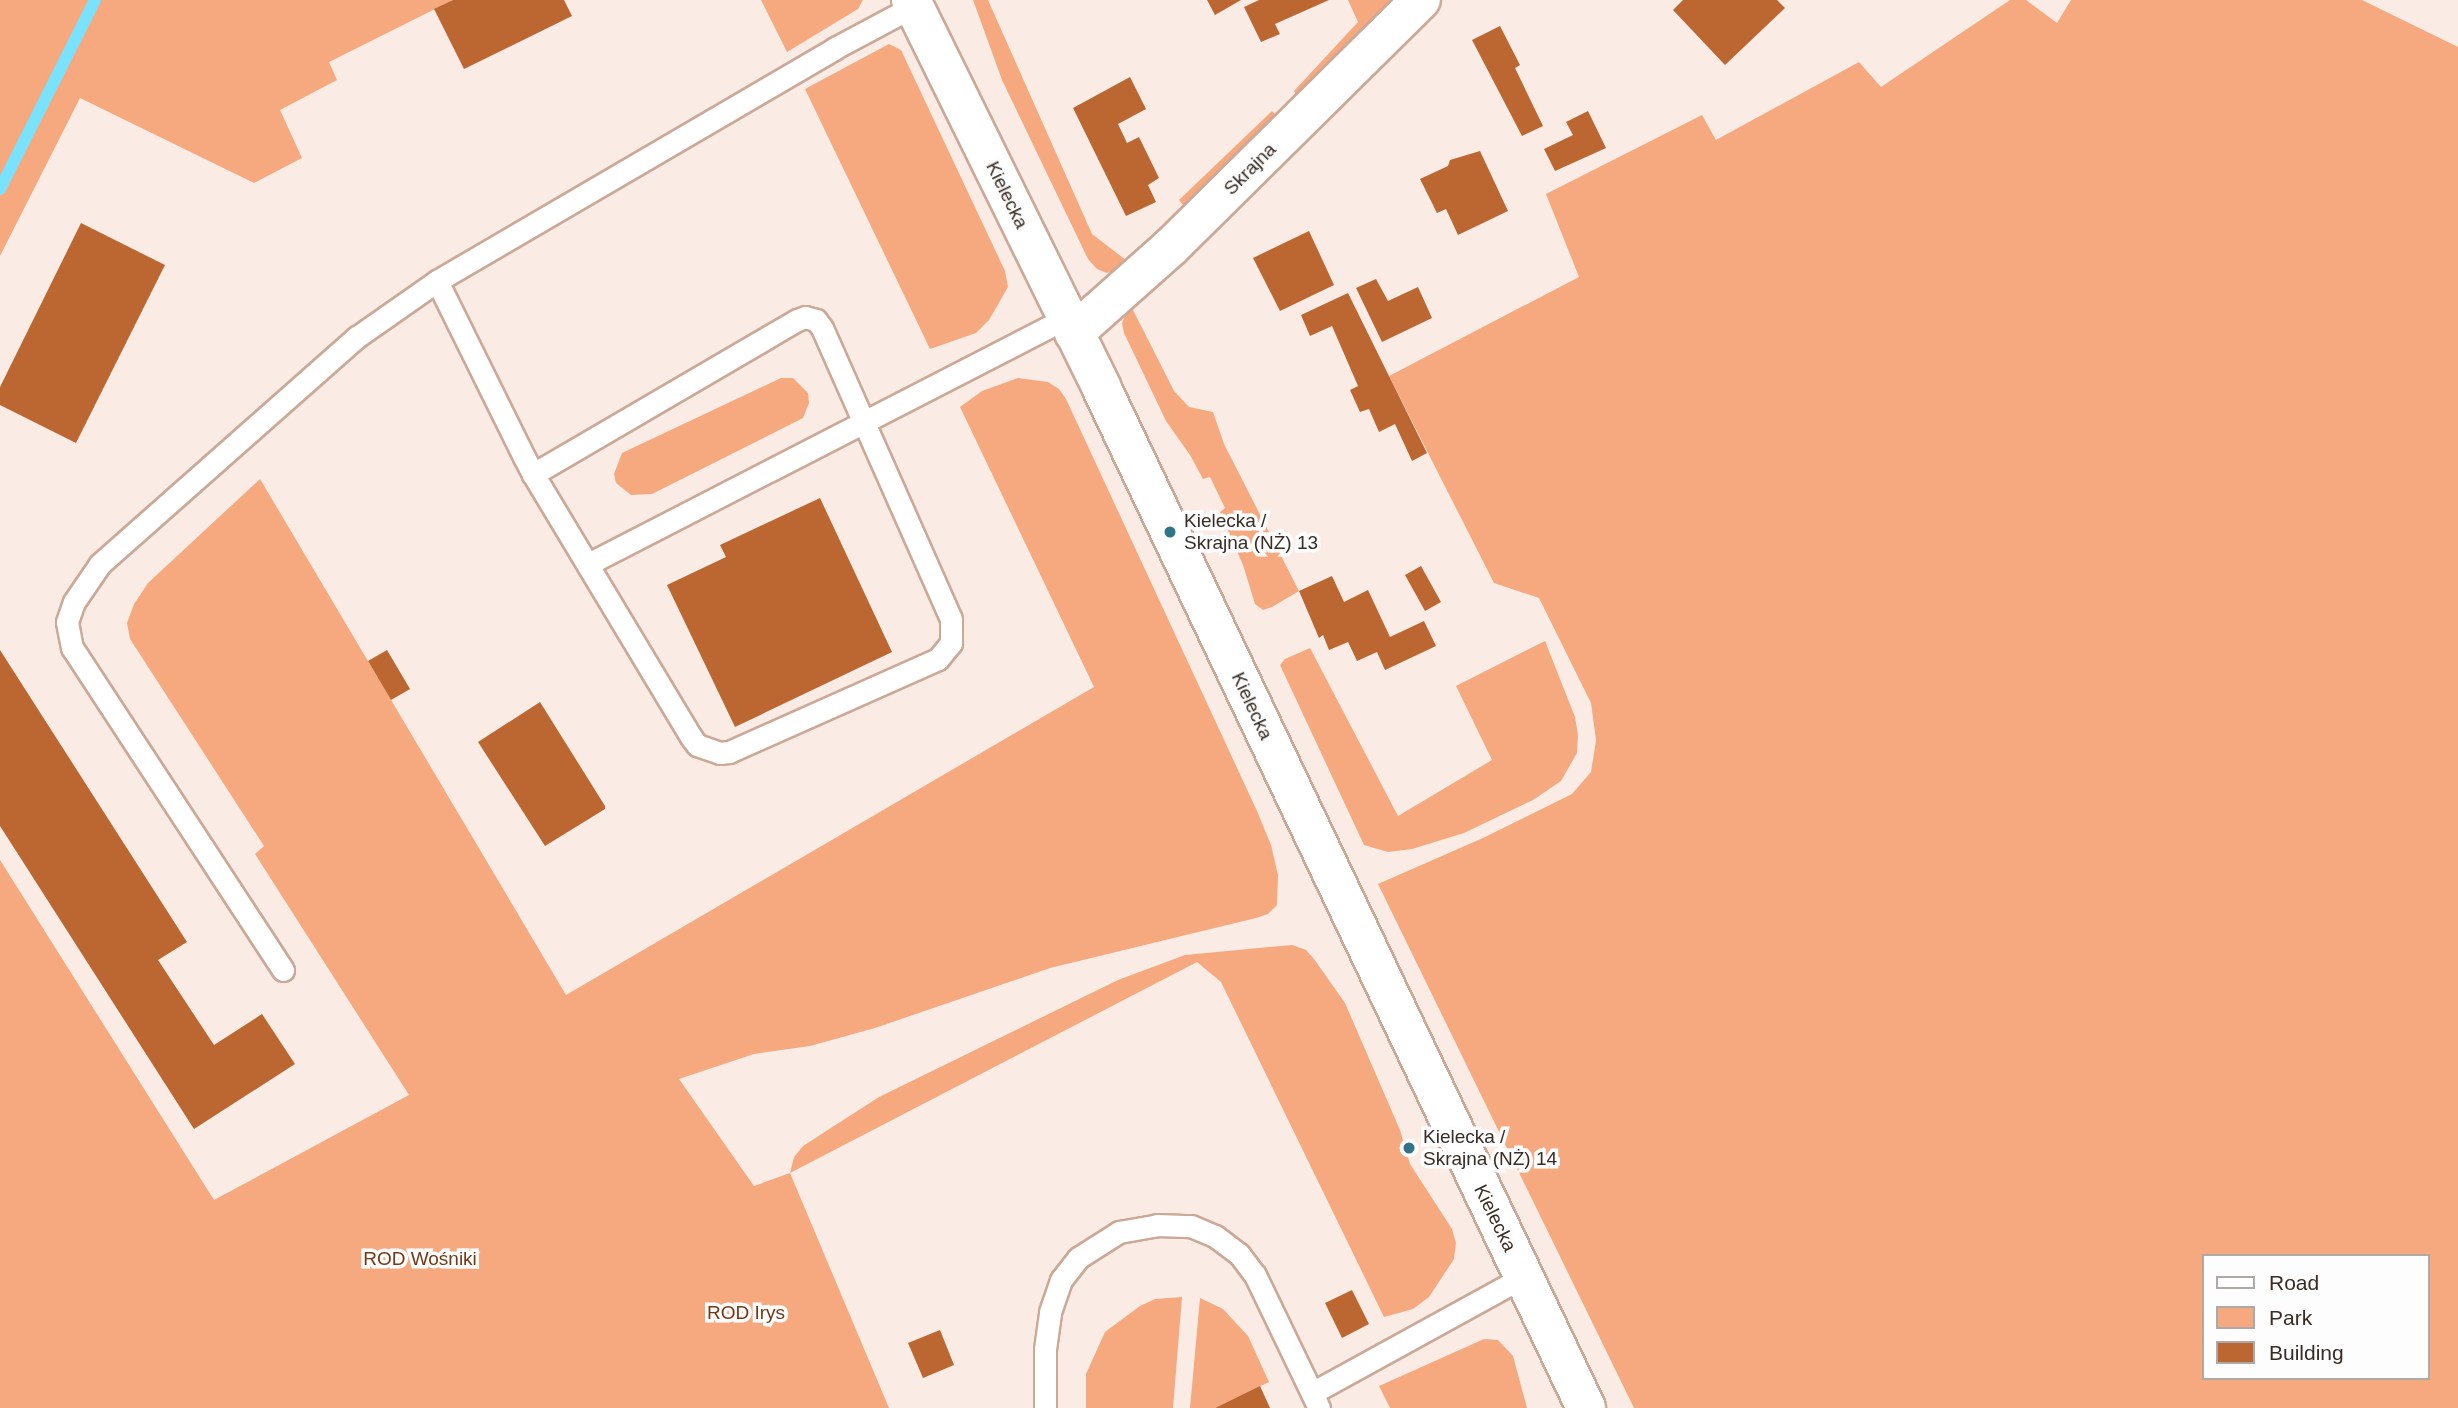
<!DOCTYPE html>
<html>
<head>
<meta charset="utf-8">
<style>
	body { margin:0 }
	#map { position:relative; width:2458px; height:1408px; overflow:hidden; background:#faece5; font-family:Arial,sans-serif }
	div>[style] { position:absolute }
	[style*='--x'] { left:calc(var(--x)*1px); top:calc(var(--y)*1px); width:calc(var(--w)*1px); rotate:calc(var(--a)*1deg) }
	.green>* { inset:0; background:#f6a97e }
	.stream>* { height:12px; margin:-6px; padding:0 6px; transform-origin:6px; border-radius:6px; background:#7ae2fc }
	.building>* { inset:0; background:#bc6631 }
	.roads { filter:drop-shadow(2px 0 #caa998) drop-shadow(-2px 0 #caa998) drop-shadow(0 2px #caa998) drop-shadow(0 -2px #caa998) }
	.service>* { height:21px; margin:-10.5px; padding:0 10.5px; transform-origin:10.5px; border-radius:10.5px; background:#fff }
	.minor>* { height:38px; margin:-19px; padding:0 19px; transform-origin:19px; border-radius:19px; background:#fff }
	.secondary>* { height:38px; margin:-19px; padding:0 19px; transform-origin:19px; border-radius:19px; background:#fff }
	.dots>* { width:19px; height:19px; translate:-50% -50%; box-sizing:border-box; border:4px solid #fdfdfd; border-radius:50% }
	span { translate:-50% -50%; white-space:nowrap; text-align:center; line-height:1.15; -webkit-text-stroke:7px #fdfdfd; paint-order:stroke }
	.street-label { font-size:19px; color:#382c25 }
	.poi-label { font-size:19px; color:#382c25 }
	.left { translate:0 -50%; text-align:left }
	.park-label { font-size:19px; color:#743914 }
	.legend { position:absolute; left:2202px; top:1254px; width:228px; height:126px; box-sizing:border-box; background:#fdfdfd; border:2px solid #aea9a7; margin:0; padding:9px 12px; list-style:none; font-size:21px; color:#382c25 }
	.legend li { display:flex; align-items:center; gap:14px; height:35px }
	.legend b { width:35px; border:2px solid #aea9a7 }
</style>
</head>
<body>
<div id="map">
	<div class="green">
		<i style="clip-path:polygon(0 0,453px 0,329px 62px,337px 80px,280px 110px,302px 158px,254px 183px,80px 98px,0 256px)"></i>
		<i style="clip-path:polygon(761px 0,863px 0,858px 9px,787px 52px)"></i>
		<i style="clip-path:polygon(973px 0,988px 0,1092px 234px,1131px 264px,1107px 273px,1097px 269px,1088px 259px,1002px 80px)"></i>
		<i style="clip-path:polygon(1348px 0,1397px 0,1298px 98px,1294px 91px,1358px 22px)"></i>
		<i style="clip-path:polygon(evenodd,2010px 0,2026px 0,2057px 23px,2071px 0,2362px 0,2458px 47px,2458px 1408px,1634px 1408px,1378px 884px,1483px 838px,1572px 794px,1591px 772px,1596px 740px,1591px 703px,1539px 598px,1494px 583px,1389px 376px,1579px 277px,1546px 194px,1702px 115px,1716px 140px,1859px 62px,1881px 87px,2010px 0,2204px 1256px,2428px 1256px,2428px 1378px,2204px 1378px,2204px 1256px)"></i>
		<i style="clip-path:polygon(889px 44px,901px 50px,1005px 271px,1008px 287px,989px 320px,976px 333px,930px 349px,805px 89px)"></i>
		<i style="clip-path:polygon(1272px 111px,1278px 117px,1187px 209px,1179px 200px)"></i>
		<i style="clip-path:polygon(1130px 304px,1174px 391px,1189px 407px,1213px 412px,1224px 444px,1299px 591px,1272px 607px,1263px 610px,1255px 604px,1243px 565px,1220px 512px,1225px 508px,1210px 477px,1203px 479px,1190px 455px,1166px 421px,1124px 333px,1122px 323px)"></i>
		<i style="clip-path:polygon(781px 378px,793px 378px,808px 393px,809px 403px,803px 418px,652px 494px,631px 495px,616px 483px,614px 474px,622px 453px)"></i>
		<i style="clip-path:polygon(1018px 378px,1048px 382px,1059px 389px,1066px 399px,1257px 811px,1271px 845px,1278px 875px,1277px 905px,1268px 914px,1256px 918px,1050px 968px,875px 1028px,810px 1046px,754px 1054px,679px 1079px,754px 1186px,790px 1173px,794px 1157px,803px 1146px,879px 1097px,1118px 980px,1185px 955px,1292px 945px,1306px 950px,1314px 959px,1345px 1003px,1400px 1130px,1410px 1164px,1452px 1229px,1456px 1243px,1454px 1259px,1429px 1297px,1413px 1309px,1384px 1317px,1221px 982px,1197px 962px,790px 1173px,889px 1408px,0 1408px,0 860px,214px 1200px,409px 1095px,255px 854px,264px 846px,130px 639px,127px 623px,134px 604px,148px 583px,260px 479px,566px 995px,1094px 687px,960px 407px,982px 391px)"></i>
		<i style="clip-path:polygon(1545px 641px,1575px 717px,1578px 735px,1577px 753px,1561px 781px,1533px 800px,1464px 833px,1412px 849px,1388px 852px,1364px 845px,1280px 665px,1285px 659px,1310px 648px,1398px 816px,1492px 760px,1456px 686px)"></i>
		<i style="clip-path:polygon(1182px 1297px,1173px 1408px,1086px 1408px,1086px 1374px,1105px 1332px,1140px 1306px,1155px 1299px)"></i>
		<i style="clip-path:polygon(1200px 1298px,1223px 1309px,1248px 1336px,1269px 1382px,1215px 1408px,1190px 1408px)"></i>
		<i style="clip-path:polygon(1484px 1339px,1498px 1340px,1513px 1356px,1527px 1408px,1390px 1408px,1379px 1386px)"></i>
	</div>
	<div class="stream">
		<i style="--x:0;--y:189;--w:212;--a:-63.3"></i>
	</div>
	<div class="building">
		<i style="clip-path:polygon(453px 0,564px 0,572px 16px,464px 69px,434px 9px)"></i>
		<i style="clip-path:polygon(1207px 0,1241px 0,1215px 15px)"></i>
		<i style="clip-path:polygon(1259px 0,1329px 0,1275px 24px,1280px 34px,1261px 42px,1244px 7px)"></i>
		<i style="clip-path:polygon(1683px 0,1777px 0,1785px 8px,1725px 65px,1673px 10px)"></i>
		<i style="clip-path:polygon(1500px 26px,1520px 65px,1515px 68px,1543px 126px,1522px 136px,1472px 40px)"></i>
		<i style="clip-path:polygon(1130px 77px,1146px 109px,1118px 124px,1127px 143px,1139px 137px,1159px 178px,1148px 185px,1156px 202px,1126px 216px,1073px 108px)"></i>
		<i style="clip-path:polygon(1588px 111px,1606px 148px,1555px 171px,1544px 149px,1573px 135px,1566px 122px)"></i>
		<i style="clip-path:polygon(1480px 151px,1508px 211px,1458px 235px,1446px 209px,1437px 213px,1420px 179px,1448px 166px,1450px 160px)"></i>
		<i style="clip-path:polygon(81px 223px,165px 265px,76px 443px,0 405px,0 387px)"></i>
		<i style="clip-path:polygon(1309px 231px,1334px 285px,1280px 311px,1253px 258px)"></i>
		<i style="clip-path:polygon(1376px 279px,1388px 301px,1418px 287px,1432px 318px,1382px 342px,1356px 288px)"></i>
		<i style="clip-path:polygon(1348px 293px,1427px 453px,1412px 461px,1395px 424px,1379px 432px,1369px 409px,1360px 412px,1350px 390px,1358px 386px,1332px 326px,1310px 336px,1301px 315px)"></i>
		<i style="clip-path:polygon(820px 498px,892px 652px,735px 727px,667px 585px,726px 557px,720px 545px)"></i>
		<i style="clip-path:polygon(1421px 566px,1441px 602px,1425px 611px,1405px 575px)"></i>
		<i style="clip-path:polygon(1332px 576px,1344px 602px,1368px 590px,1390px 637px,1424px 621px,1436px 646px,1385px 670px,1377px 652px,1357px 661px,1348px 642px,1329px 650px,1323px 635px,1319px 638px,1299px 591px)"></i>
		<i style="clip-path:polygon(0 650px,187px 942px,158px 960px,214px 1045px,262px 1014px,295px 1064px,194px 1129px,0 826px)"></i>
		<i style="clip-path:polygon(387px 650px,410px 689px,391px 700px,368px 661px)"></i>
		<i style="clip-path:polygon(540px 702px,605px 806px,605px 809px,545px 846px,478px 742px)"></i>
		<i style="clip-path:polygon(1352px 1290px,1369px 1324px,1342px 1338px,1325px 1303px)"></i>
		<i style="clip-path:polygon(940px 1330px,954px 1365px,923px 1378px,908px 1343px)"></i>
		<i style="clip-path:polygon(1260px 1386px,1270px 1408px,1215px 1408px)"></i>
	</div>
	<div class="roads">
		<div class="service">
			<i style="--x:437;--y:281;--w:196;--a:63.7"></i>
			<i style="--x:524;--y:457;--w:19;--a:62"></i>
			<i style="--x:533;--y:474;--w:307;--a:59"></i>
			<i style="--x:691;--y:737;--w:10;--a:53"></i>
			<i style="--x:697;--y:745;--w:24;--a:19"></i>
			<i style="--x:720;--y:753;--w:9;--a:-6"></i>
			<i style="--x:729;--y:752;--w:229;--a:-24"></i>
			<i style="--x:938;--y:659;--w:21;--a:-51"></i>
			<i style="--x:951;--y:643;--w:24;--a:-90"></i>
			<i style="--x:951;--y:619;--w:318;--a:-113.9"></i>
			<i style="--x:822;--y:328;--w:10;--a:-127"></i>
			<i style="--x:816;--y:320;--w:11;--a:-165"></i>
			<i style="--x:805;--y:317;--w:9;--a:159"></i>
			<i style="--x:797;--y:320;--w:306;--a:149.7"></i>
			<i style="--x:588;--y:564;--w:538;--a:-27.23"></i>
			<i style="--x:283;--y:970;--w:385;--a:-123.2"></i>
			<i style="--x:72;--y:648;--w:26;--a:-101"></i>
			<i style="--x:67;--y:622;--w:21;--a:-71"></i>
			<i style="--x:74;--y:602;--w:46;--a:-55.6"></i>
			<i style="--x:100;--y:564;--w:343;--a:-41.5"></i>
			<i style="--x:357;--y:337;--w:98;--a:-35"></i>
			<i style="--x:437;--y:281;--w:461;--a:-30.3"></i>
			<i style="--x:835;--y:48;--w:89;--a:-28"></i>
			<i style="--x:1312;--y:1393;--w:241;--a:-28.8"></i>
			<i style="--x:1045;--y:1408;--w:59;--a:-90"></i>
			<i style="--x:1045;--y:1349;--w:37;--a:-82"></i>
			<i style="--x:1050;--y:1312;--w:34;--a:-71"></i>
			<i style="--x:1061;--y:1280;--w:28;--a:-52"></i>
			<i style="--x:1078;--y:1258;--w:49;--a:-32.4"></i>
			<i style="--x:1119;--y:1232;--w:39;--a:-10"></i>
			<i style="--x:1157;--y:1225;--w:34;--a:2"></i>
			<i style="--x:1191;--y:1226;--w:26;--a:23"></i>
			<i style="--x:1215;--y:1236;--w:30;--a:37"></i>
			<i style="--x:1239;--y:1254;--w:26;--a:53"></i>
			<i style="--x:1255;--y:1275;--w:148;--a:64.3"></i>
		</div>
		<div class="minor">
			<i style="--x:1074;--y:333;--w:131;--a:-41.6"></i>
			<i style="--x:1172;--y:246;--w:350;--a:-44.7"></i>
		</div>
		<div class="secondary">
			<i style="--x:911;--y:0;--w:433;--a:63.8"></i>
			<i style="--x:1102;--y:389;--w:1128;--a:64.59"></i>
		</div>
	</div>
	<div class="dots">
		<i style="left:1170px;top:532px;background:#317485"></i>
		<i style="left:1409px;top:1148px;background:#317485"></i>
	</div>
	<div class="street-label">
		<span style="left:1250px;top:169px;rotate:-45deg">Skrajna</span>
		<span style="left:1007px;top:195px;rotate:64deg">Kielecka</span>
		<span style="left:1252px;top:706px;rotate:65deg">Kielecka</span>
		<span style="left:1495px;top:1218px;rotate:64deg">Kielecka</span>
	</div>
	<div class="poi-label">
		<span class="left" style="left:1184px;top:532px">Kielecka /<br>Skrajna (NŻ) 13</span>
		<span class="left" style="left:1423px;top:1148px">Kielecka /<br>Skrajna (NŻ) 14</span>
	</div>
	<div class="park-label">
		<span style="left:420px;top:1259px">ROD Wośniki</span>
		<span style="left:746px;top:1313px">ROD Irys</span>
	</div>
	<ul class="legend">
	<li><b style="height:9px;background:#fff"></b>Road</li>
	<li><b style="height:19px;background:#f6a97e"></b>Park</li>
	<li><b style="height:19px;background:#bc6631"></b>Building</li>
	</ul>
</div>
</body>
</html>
